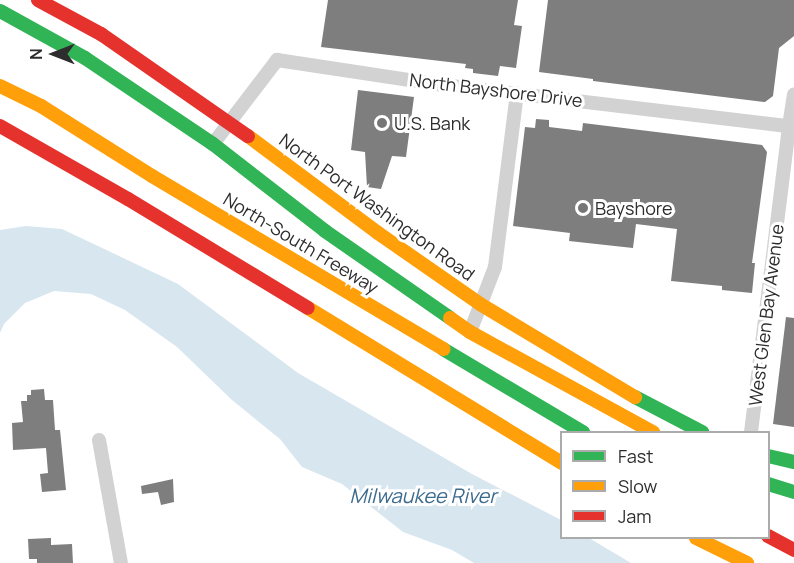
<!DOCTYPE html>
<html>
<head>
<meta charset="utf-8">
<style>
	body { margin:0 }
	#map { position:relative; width:794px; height:563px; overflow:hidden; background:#fff; font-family:Manrope,sans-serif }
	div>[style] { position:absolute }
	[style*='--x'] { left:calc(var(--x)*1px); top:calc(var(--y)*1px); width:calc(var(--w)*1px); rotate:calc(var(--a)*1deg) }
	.water>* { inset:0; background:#d8e6f0 }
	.building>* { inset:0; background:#7e7e7e }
	.street>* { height:14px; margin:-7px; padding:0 7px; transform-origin:7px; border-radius:7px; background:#d2d2d2 }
	.fast>* { height:14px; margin:-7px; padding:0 7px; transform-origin:7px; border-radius:7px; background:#30b455 }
	.slow>* { height:14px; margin:-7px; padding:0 7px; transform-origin:7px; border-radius:7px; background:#ff9f0a }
	.jam>* { height:14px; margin:-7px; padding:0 7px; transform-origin:7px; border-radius:7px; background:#e5322d }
	.dots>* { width:16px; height:16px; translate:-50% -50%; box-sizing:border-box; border:3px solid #fff; border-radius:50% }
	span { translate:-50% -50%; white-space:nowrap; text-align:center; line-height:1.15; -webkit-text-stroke:6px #fff; paint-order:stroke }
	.street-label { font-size:18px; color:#2d2d2d }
	.poi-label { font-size:18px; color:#2d2d2d }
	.left { translate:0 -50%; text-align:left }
	.water-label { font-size:20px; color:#3c6b8e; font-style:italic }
	.legend { position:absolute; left:560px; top:431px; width:210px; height:108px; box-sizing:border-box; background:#fff; border:2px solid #ababab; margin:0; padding:8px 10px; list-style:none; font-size:18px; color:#2d2d2d }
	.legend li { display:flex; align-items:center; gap:12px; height:30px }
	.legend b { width:30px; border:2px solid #ababab }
	.north { position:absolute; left:24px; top:24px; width:60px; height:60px; -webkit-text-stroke:4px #fff; paint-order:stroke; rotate:270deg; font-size:16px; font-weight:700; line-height:24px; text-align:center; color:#2d2d2d }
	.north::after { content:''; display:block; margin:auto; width:21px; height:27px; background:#2d2d2d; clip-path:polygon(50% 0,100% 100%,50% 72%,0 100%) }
</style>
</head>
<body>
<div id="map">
	<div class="water">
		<i style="clip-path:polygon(26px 226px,62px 229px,178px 284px,298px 373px,472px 474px,561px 520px,562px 538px,589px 538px,631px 563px,474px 563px,452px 550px,403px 532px,342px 484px,302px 467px,280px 439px,232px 400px,177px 347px,125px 310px,91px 294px,54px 291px,25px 303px,4px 324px,0 333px,0 230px)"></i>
	</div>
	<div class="building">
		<i style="clip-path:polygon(328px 0,518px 0,514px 25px,522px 26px,516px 68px,500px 66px,498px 76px,473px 73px,473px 69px,465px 68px,466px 64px,321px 47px)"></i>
		<i style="clip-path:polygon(548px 0,794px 0,794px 36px,779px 48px,773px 96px,765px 102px,593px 81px,593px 79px,539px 72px)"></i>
		<i style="clip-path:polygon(358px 90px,414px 97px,406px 157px,392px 156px,381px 189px,367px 187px,365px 152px,351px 150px)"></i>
		<i style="clip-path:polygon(536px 119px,549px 120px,549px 127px,582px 131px,583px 123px,762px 145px,767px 152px,752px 263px,755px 263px,752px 293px,722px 290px,722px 286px,671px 281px,677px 229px,636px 224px,633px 248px,569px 241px,570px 233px,513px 226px,525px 127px,535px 128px)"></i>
		<i style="clip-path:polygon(786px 317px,794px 318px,794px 427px,773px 424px)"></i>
		<i style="clip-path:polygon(44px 389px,45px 400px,53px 400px,55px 430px,60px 430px,66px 490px,42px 492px,40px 474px,48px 473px,46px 448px,13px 450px,12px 423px,23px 422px,21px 401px,27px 401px,27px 395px,31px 395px,31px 390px)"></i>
		<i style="clip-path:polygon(173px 479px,174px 502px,161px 505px,158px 492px,142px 494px,141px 486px)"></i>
		<i style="clip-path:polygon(51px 538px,51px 545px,72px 544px,73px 563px,37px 563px,37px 559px,29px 559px,28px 539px)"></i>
	</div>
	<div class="street">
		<i style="--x:213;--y:144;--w:106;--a:-52.7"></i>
		<i style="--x:277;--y:60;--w:168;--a:8.6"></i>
		<i style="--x:443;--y:85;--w:348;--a:6.8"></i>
		<i style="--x:789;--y:126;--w:32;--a:-81"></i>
		<i style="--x:470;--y:332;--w:70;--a:-69"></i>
		<i style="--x:495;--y:267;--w:175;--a:-82.8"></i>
		<i style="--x:751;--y:432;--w:308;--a:-82.9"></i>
		<i style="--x:99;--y:440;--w:125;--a:79.9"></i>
	</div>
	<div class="fast">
		<i style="--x:0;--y:11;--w:97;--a:28.9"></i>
		<i style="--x:85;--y:58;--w:154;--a:33.9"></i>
		<i style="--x:213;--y:144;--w:142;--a:37.8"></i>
		<i style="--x:325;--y:231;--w:152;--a:34.8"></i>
		<i style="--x:443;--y:349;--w:163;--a:30.7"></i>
		<i style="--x:635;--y:397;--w:76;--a:27.6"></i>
		<i style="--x:768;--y:456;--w:27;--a:13"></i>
		<i style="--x:768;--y:484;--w:27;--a:17"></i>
	</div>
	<div class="slow">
		<i style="--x:0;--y:86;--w:46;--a:26"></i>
		<i style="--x:41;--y:106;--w:131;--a:32.2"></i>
		<i style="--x:152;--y:176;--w:339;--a:30.7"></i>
		<i style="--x:248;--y:136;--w:162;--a:36.7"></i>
		<i style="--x:378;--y:233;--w:124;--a:34.8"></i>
		<i style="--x:480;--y:304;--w:181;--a:31"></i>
		<i style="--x:308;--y:308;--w:298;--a:31.4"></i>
		<i style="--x:450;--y:318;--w:24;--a:35"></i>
		<i style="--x:470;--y:332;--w:209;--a:28.7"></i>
		<i style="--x:696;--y:538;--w:57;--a:26.1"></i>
	</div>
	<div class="jam">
		<i style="--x:38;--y:0;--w:72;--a:28.4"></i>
		<i style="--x:101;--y:34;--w:179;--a:34.8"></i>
		<i style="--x:0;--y:126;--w:147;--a:29.7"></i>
		<i style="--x:128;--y:199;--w:210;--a:31.2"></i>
		<i style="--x:768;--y:536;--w:30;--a:28"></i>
	</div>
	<div class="dots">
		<i style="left:382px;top:123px;background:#767676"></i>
		<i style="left:583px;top:208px;background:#767676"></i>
	</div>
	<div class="street-label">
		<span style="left:496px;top:90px;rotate:7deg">North Bayshore Drive</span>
		<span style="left:377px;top:207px;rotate:36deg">North Port Washington Road</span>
		<span style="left:301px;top:243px;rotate:31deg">North-South Freeway</span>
		<span style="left:766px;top:315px;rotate:-83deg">West Glen Bay Avenue</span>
	</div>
	<div class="poi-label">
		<span class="left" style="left:394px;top:123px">U.S. Bank</span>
		<span class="left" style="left:595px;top:208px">Bayshore</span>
	</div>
	<div class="water-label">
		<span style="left:423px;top:495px">Milwaukee River</span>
	</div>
	<ul class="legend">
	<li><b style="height:8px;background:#30b455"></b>Fast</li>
	<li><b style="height:8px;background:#ff9f0a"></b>Slow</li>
	<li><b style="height:8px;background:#e5322d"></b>Jam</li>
	</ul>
	<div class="north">N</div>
</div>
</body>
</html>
